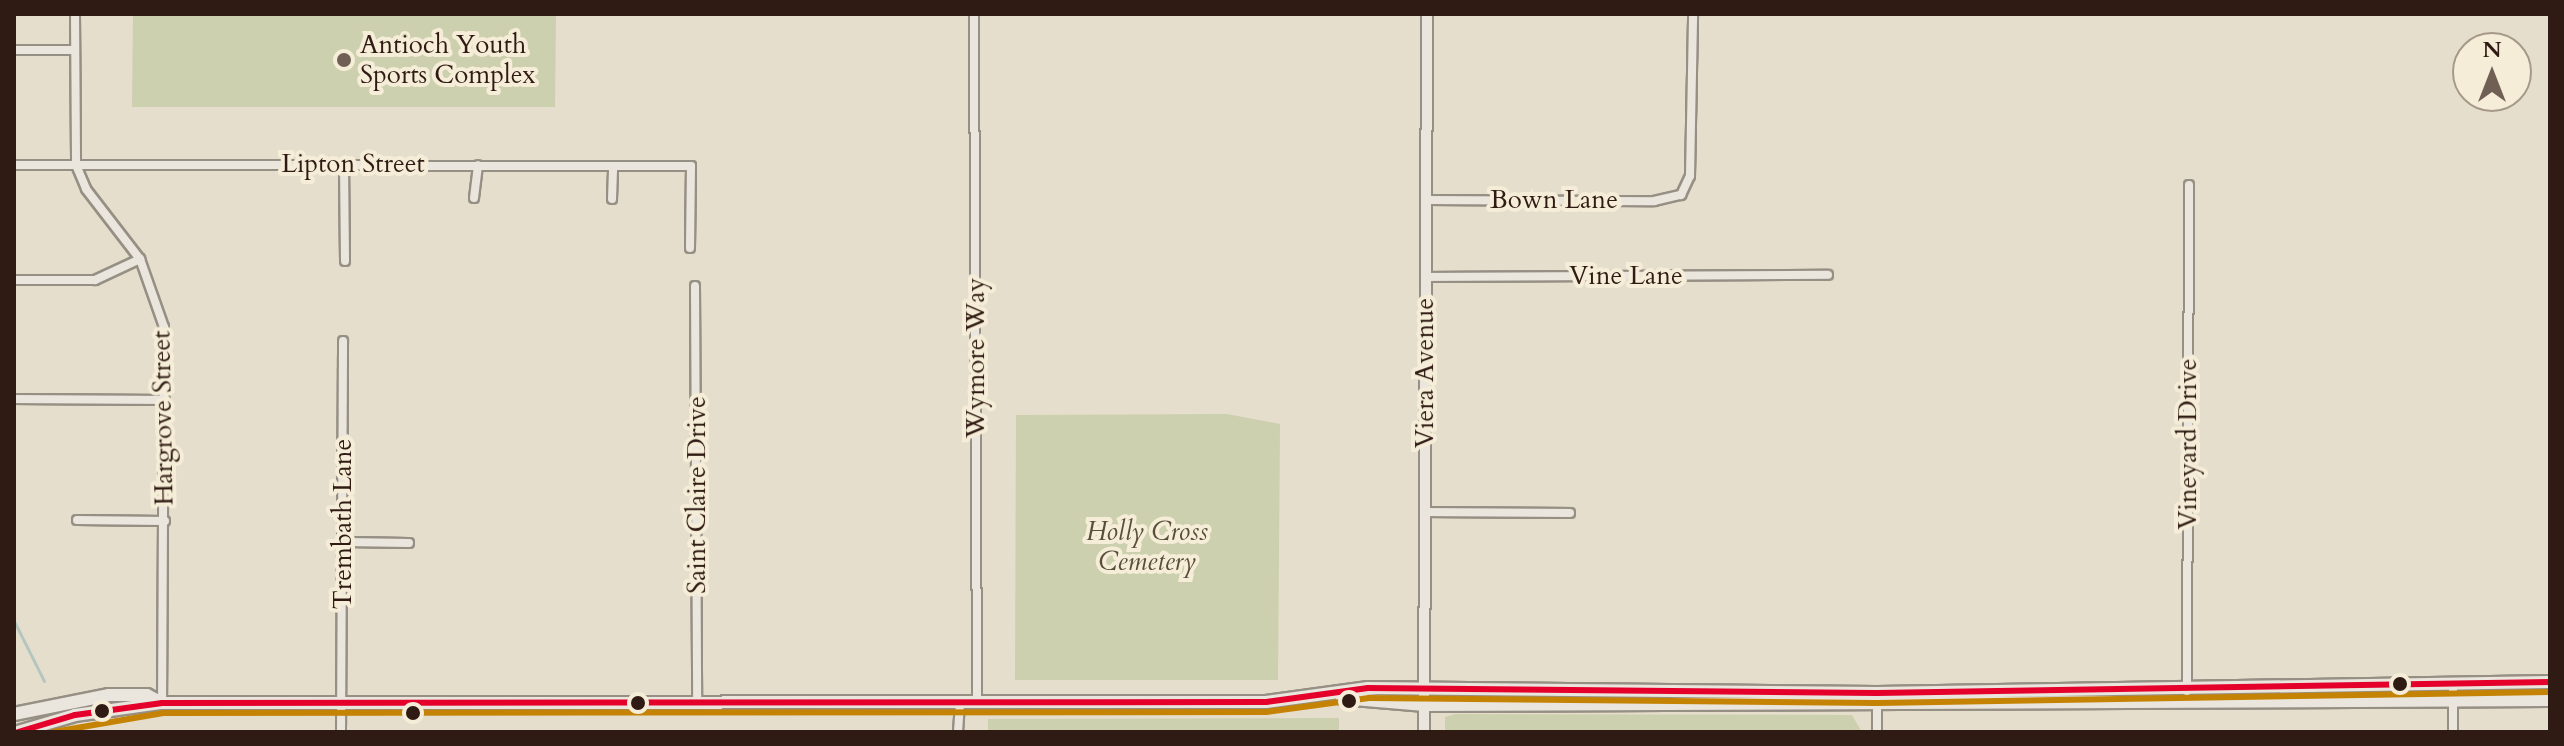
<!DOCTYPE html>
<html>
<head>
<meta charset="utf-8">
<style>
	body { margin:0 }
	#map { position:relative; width:2564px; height:746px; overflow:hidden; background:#e6decc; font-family:Cardo,serif }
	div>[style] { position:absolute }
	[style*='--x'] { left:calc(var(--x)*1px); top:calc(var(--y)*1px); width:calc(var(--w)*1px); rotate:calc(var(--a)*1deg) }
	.green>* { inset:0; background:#ccd0ae }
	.stream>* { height:3px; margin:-1.5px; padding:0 1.5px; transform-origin:1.5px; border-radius:1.5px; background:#b3c7c0 }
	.roads { filter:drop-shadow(2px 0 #968f84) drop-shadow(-2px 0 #968f84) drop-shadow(0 2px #968f84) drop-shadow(0 -2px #968f84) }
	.minor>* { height:8px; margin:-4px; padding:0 4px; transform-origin:4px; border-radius:4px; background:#eae6de }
	.tertiary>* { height:10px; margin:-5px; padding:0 5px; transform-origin:5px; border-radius:5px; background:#eae6de }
	.secondary>* { height:12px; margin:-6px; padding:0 6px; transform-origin:6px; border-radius:6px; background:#eae6de }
	.bus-1>* { height:6px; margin:-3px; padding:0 3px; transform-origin:3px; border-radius:3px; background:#e4002b }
	.bus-2>* { height:6px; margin:-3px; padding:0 3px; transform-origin:3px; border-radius:3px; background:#c58305 }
	.dots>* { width:22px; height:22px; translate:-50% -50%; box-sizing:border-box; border:4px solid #f5edd7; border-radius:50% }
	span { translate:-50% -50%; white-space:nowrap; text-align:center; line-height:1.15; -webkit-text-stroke:8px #f5edd7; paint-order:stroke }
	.poi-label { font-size:26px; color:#2f1b13 }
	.left { translate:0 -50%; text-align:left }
	.street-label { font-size:26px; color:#2f1b13 }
	.park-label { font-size:26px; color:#584e3a; font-style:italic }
	.frame { position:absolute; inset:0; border:16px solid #2f1b13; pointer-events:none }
	.north { position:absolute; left:2452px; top:32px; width:80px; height:80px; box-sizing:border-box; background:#f5edd7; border:2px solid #a69989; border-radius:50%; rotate:0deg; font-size:22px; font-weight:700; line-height:32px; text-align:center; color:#2f1b13 }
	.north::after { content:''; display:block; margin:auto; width:28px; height:36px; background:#6f5f54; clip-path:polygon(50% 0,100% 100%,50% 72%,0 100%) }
</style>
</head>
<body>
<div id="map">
	<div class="green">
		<i style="clip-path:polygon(133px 14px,556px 14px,555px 107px,132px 107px)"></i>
		<i style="clip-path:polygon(1227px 414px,1280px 424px,1278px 680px,1015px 680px,1016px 415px)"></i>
		<i style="clip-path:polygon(1455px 714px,1852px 715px,1862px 732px,1445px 732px,1445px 717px)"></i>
		<i style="clip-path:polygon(1339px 718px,1339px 732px,988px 732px,988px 719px)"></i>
	</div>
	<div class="stream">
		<i style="--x:14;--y:621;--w:67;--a:63.4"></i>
		<i style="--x:50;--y:732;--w:1;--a:0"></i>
	</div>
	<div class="roads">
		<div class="minor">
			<i style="--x:75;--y:14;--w:151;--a:89.6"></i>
			<i style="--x:76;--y:165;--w:26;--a:67"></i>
			<i style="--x:86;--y:189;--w:88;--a:52.4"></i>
			<i style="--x:140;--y:259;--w:72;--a:70.6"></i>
			<i style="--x:164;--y:327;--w:376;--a:90.3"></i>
			<i style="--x:974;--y:14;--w:688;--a:89.75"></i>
			<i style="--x:14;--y:50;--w:61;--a:0"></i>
			<i style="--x:344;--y:164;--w:97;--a:89.4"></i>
			<i style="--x:14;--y:165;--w:677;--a:0.08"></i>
			<i style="--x:691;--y:166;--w:82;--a:90.7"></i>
			<i style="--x:474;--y:198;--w:33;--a:-83"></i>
			<i style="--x:612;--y:199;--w:29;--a:-88"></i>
			<i style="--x:1426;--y:200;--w:228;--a:0.3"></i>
			<i style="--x:1654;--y:201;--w:28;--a:-13"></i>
			<i style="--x:1681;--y:195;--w:21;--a:-65"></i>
			<i style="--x:1690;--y:176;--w:162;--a:-88.9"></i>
			<i style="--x:1425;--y:277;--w:403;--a:-0.3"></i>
			<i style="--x:14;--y:280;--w:81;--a:0"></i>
			<i style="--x:95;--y:280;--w:50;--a:-25"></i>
			<i style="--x:695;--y:286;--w:418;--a:89.7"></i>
			<i style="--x:14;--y:399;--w:151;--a:0.4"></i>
			<i style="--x:1424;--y:512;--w:146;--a:0.4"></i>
			<i style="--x:77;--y:520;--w:88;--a:0.7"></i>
			<i style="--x:345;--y:542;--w:64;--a:0.9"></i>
			<i style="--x:2187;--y:691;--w:506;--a:-89.77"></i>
			<i style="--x:1877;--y:702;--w:30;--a:90"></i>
			<i style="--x:341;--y:732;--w:391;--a:-89.7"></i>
			<i style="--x:958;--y:732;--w:30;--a:-86"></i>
			<i style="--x:2453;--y:732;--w:49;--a:-90"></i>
		</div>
		<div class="tertiary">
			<i style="--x:1424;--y:732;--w:718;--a:-89.76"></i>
		</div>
		<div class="secondary">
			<i style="--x:1342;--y:698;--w:83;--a:4.8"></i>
			<i style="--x:1425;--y:705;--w:1125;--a:-0.25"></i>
			<i style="--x:14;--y:714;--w:97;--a:-11.3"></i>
			<i style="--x:109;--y:695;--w:38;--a:0"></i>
			<i style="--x:147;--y:695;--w:17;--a:28"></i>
			<i style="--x:18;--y:732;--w:59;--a:-16.6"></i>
			<i style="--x:75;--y:715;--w:88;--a:-7.9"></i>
			<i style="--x:162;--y:703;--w:1104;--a:-0.05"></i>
			<i style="--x:1266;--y:702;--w:103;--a:-7.8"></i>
			<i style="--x:1368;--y:688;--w:509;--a:0.56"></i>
			<i style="--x:1877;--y:693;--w:673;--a:-0.94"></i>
		</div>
	</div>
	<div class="bus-1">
		<i style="--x:18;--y:732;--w:59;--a:-16.6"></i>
		<i style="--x:75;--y:715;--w:88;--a:-7.9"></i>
		<i style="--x:162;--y:703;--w:1104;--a:-0.05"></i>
		<i style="--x:1266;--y:702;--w:103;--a:-7.8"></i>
		<i style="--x:1368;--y:688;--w:509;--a:0.56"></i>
		<i style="--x:1877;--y:693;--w:673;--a:-0.94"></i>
	</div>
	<div class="bus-2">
		<i style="--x:53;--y:732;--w:112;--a:-9.8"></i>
		<i style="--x:163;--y:713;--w:1103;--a:-0.05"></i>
		<i style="--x:1266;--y:712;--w:104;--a:-7.7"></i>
		<i style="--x:1369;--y:698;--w:508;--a:0.56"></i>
		<i style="--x:1877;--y:703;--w:673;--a:-0.94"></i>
	</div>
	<div class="dots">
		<i style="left:344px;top:60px;background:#6f5f54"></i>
		<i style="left:2400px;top:684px;background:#2f1b13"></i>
		<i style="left:1349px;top:701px;background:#2f1b13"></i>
		<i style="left:638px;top:703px;background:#2f1b13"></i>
		<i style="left:102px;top:711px;background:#2f1b13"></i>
		<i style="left:413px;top:713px;background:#2f1b13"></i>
	</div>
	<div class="poi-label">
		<span class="left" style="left:360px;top:60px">Antioch Youth<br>Sports Complex</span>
	</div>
	<div class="street-label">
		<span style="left:353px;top:164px">Lipton Street</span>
		<span style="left:1554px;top:200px">Bown Lane</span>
		<span style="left:1626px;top:276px">Vine Lane</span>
		<span style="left:976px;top:358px;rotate:-90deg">Wymore Way</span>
		<span style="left:1425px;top:373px;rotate:-90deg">Viera Avenue</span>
		<span style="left:163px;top:418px;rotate:-91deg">Hargrove Street</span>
		<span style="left:2188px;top:444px;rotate:-90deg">Vineyard Drive</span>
		<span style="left:697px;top:495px;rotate:-90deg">Saint Claire Drive</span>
		<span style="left:343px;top:524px;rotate:-90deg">Trembath Lane</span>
	</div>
	<div class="park-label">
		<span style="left:1147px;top:547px">Holly Cross<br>Cemetery</span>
	</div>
	<div class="frame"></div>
	<div class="north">N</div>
</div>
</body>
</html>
